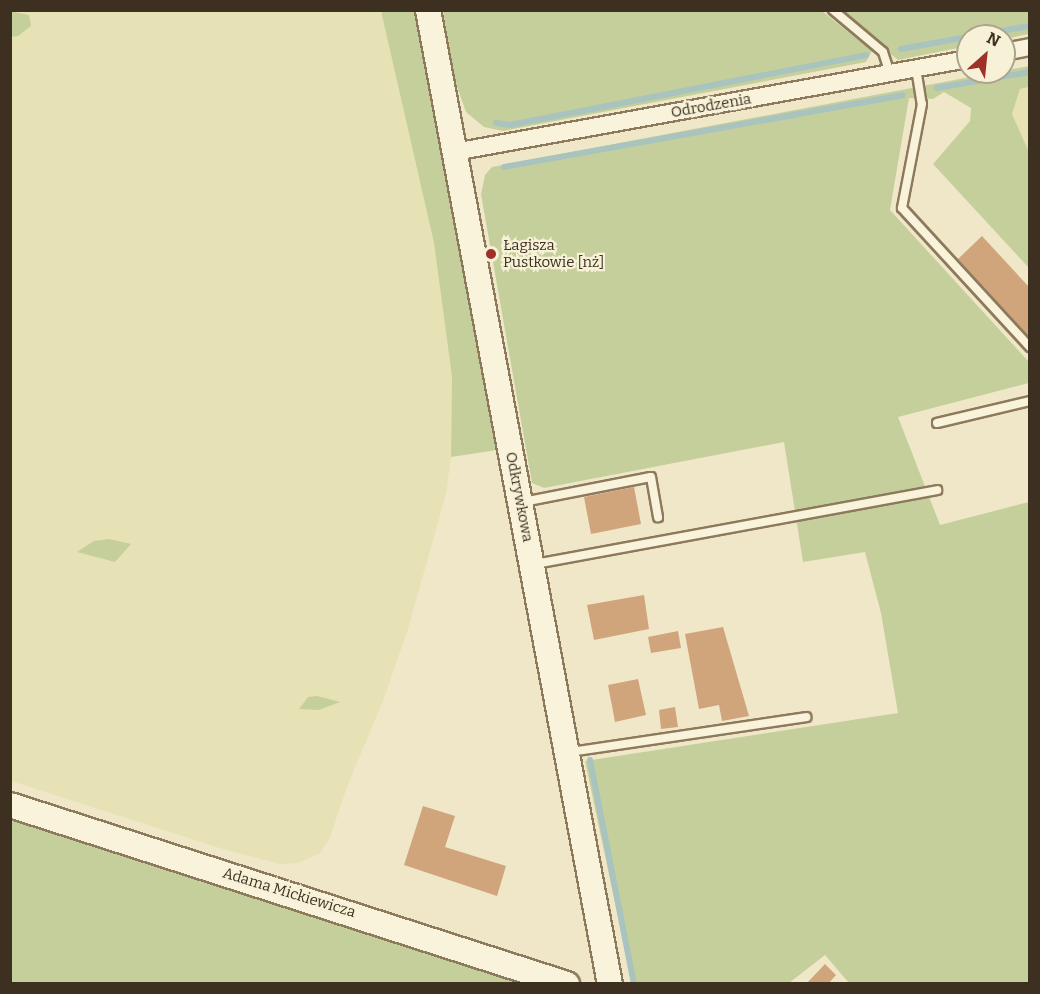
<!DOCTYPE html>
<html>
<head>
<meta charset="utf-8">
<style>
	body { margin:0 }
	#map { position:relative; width:1040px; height:994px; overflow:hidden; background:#f0e7c8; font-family:Bitter,serif }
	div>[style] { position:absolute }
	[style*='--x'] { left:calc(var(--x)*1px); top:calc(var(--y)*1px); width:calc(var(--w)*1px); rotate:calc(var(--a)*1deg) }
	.farmland>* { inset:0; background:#e6e2b5 }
	.green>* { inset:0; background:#c5cf9b }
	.stream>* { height:6px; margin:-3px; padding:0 3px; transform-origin:3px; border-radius:3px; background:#a9c4be }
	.building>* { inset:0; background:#d0a57c }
	.roads { filter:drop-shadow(2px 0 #8d7a5c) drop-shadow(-2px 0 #8d7a5c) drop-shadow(0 2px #8d7a5c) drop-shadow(0 -2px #8d7a5c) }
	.lane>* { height:8px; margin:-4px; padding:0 4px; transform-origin:4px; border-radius:4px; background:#faf3dc }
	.street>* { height:16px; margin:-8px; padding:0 8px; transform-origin:8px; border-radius:8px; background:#faf3dc }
	.secondary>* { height:24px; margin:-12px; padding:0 12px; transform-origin:12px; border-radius:12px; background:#faf3dc }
	.dots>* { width:16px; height:16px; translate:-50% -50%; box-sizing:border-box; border:3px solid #f7f1d8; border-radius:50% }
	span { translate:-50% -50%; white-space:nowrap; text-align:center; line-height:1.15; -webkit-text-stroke:4.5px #f7f1d8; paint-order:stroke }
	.street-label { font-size:15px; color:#3d3020 }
	.poi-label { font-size:15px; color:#3d3020 }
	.left { translate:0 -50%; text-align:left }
	.frame { position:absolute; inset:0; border:12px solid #3d3020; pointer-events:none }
	.north { position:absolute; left:956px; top:24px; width:60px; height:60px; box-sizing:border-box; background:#f7f1d8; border:2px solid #ada48e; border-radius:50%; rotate:27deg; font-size:16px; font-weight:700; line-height:24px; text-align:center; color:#3d3020 }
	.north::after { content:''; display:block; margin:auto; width:21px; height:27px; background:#9f3129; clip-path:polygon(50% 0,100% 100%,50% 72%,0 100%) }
</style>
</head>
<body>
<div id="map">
	<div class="farmland">
		<i style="clip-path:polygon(11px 11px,381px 11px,434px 243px,452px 377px,451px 457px,446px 494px,408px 629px,383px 701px,348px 784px,329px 840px,319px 854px,297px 863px,280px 864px,226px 850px,11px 781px,10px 37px,18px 36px,29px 15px)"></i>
		<i style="clip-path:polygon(1029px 87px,1029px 152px,1012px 114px,1020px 89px)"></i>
	</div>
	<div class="green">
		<i style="clip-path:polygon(10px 11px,29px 15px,31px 26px,18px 36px,11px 37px)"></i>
		<i style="clip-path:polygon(381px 11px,415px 11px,497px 450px,451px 457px,452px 377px,434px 243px)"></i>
		<i style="clip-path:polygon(443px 11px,822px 11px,872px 51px,866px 62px,503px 131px,484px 127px,466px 112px,455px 81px)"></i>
		<i style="clip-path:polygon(838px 11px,1029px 11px,1029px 34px,1004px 39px,1004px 36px,968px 36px,968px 46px,898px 60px)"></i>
		<i style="clip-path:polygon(1029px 66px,1029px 87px,1020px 89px,1012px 114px,1029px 152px,1029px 268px,933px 164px,970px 121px,971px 108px,944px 92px,933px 99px,909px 98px,890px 210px,1029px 362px,1029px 383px,898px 417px,940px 525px,1029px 502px,1029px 983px,849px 983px,825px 955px,789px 983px,632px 983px,585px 761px,898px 713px,881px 613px,865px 552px,803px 562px,784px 442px,544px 488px,532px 483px,481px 194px,485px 175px,492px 167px)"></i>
		<i style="clip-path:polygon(109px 539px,131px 544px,115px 562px,77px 552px,94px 541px)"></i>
		<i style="clip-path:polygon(317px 696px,340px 702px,319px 710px,299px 709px,308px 697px)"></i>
		<i style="clip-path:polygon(10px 814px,466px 965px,531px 983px,11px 983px)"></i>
	</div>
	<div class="stream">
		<i style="--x:972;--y:36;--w:59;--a:-9.8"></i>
		<i style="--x:901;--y:49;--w:68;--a:-10.2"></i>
		<i style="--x:937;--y:88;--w:94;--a:-9.8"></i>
		<i style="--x:496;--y:123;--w:14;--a:8"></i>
		<i style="--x:510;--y:125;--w:363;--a:-11.1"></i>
		<i style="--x:504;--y:167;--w:405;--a:-10.2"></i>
		<i style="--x:590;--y:760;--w:228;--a:78.9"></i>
	</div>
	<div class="building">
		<i style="clip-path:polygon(982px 236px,1029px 287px,1029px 337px,958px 259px)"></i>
		<i style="clip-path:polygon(634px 487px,641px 524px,591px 534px,584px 497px)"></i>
		<i style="clip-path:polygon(644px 595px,649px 629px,594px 640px,587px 605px)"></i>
		<i style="clip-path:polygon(723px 627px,749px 716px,722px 721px,719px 705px,699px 709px,685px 634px)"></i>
		<i style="clip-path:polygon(678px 631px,681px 648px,651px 653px,648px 637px)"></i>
		<i style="clip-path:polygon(638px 679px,646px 715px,615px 722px,608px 685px)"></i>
		<i style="clip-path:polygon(675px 707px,678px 727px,661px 729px,659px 710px)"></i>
		<i style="clip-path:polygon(423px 806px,455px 816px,445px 847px,506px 866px,497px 896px,404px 865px)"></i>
		<i style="clip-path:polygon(825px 964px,836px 975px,828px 984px,806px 984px)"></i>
	</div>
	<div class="roads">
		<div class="lane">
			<i style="--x:833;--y:10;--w:65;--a:40"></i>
			<i style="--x:883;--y:52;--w:22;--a:72"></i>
			<i style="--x:916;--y:68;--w:36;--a:81"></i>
			<i style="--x:922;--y:104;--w:106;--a:100.9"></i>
			<i style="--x:902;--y:208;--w:189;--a:47.4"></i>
			<i style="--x:937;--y:423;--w:96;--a:-13.3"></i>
			<i style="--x:523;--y:502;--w:130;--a:-11.1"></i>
			<i style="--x:651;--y:477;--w:41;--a:80.1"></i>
			<i style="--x:535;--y:564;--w:409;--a:-10.4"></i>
			<i style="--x:570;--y:752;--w:239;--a:-8.4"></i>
		</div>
		<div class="street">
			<i style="--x:1004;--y:52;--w:26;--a:-11"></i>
			<i style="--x:454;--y:152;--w:522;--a:-10.26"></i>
		</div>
		<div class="secondary">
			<i style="--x:428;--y:10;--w:991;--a:79.42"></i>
			<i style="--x:10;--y:805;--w:585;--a:17.82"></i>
		</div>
	</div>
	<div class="dots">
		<i style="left:491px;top:254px;background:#9f3129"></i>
	</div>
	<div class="street-label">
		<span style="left:711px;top:106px;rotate:-10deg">Odrodzenia</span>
		<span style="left:519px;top:497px;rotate:79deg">Odkrywkowa</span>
		<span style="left:289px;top:893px;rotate:17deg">Adama Mickiewicza</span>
	</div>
	<div class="poi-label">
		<span class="left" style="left:503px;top:254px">Łagisza<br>Pustkowie [nż]</span>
	</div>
	<div class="frame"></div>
	<div class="north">N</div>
</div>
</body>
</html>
